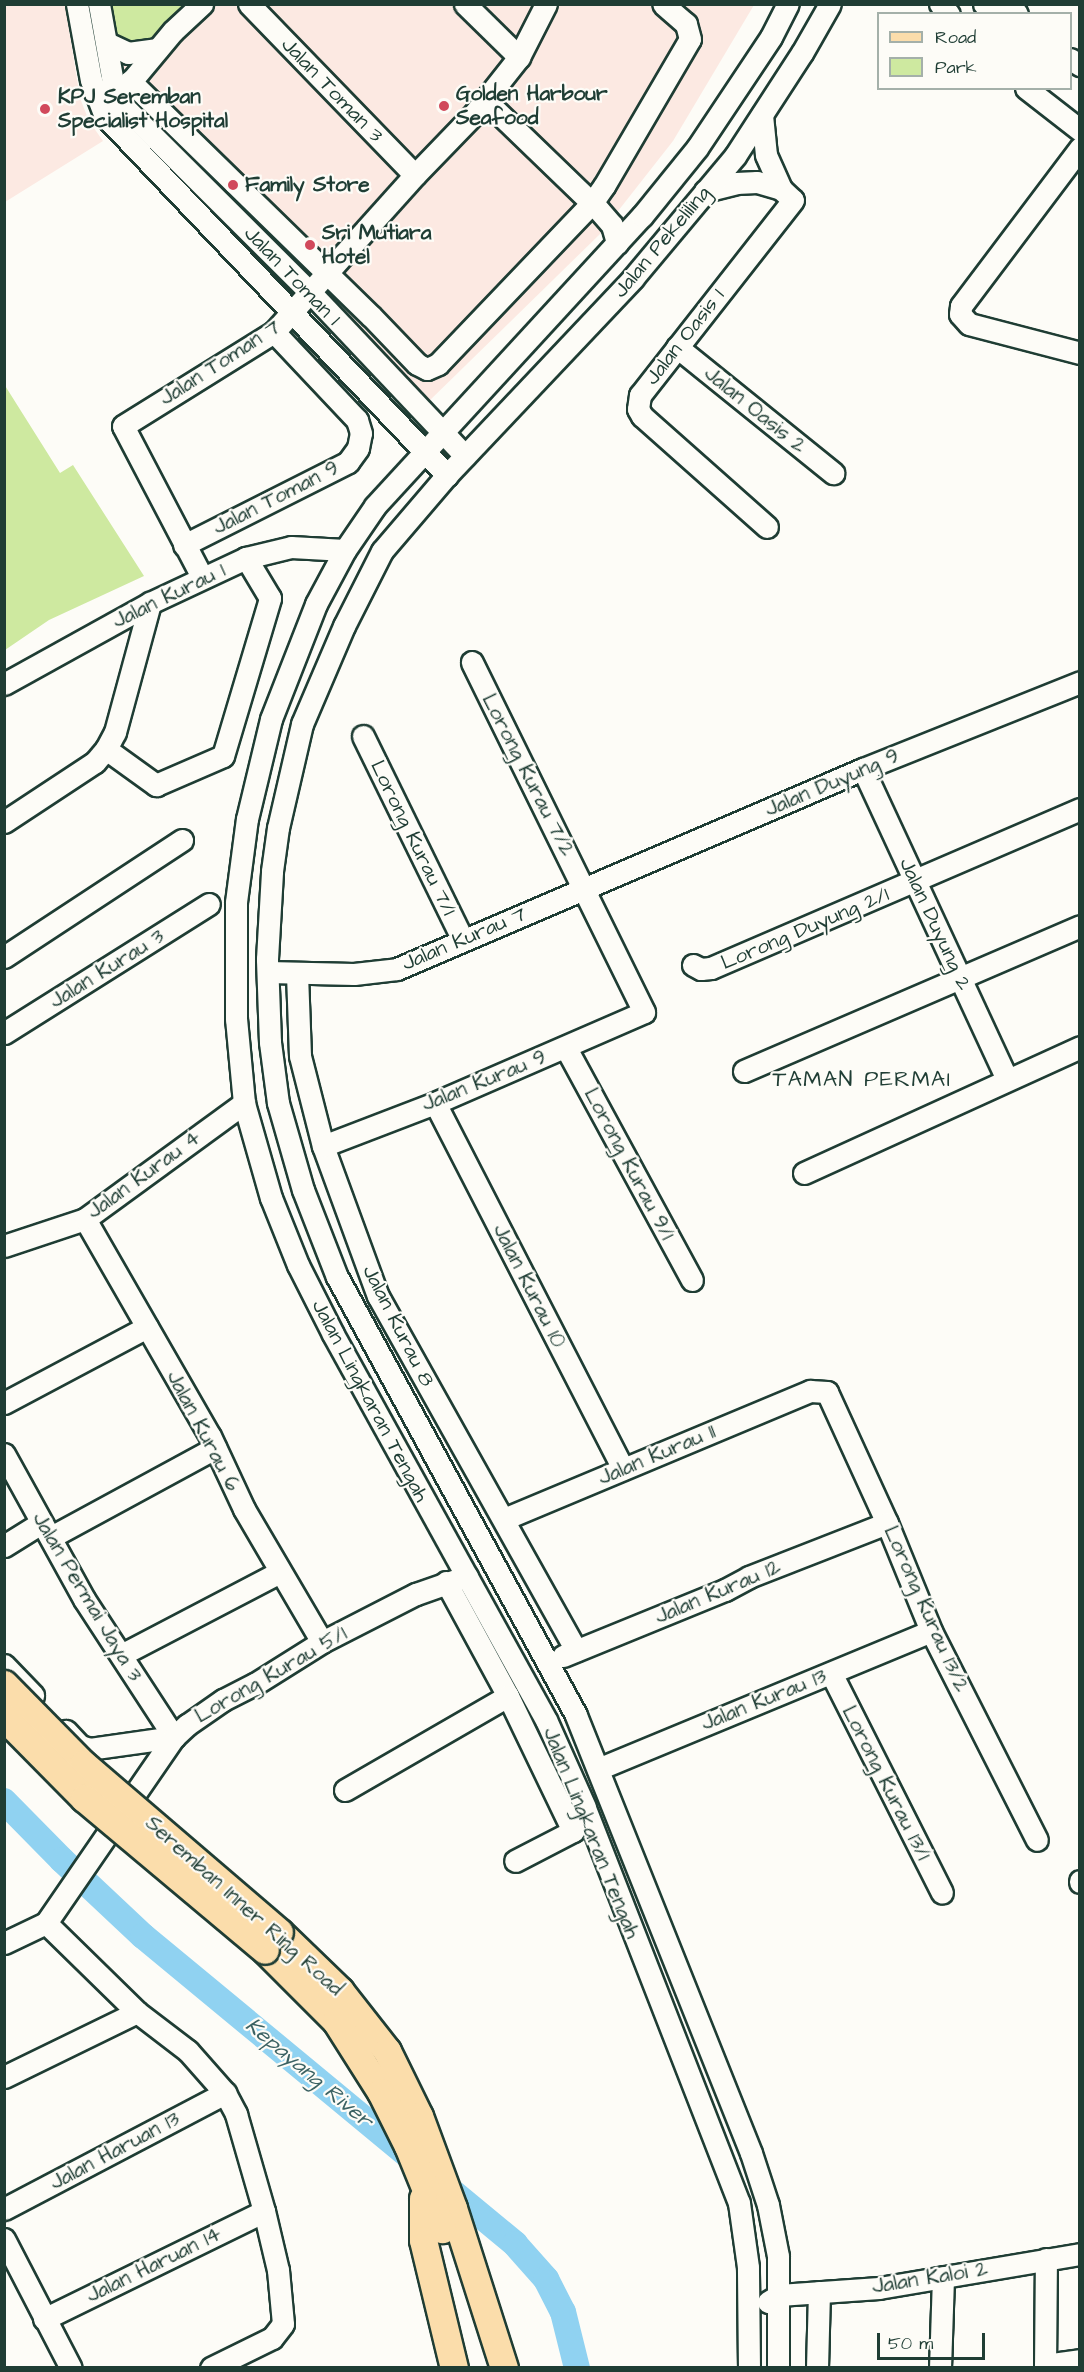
<!DOCTYPE html>
<html>
<head>
<meta charset="utf-8">
<style>
	body { margin:0 }
	#map { position:relative; width:1084px; height:2372px; overflow:hidden; background:#fdfcf7; font-family:"Architects Daughter",sans-serif }
	div>[style] { position:absolute }
	[style*='--x'] { left:calc(var(--x)*1px); top:calc(var(--y)*1px); width:calc(var(--w)*1px); rotate:calc(var(--a)*1deg) }
	.built>* { inset:0; background:#fce9e2 }
	.green>* { inset:0; background:#cee9a0 }
	.river>* { height:26px; margin:-13px; padding:0 13px; transform-origin:13px; border-radius:13px; background:#90d2f1 }
	.roads { filter:drop-shadow(2px 0 #1f3d34) drop-shadow(-2px 0 #1f3d34) drop-shadow(0 2px #1f3d34) drop-shadow(0 -2px #1f3d34) }
	.minor>* { height:21px; margin:-10.5px; padding:0 10.5px; transform-origin:10.5px; border-radius:10.5px; background:#fdfcf7 }
	.major>* { height:27px; margin:-13.5px; padding:0 13.5px; transform-origin:13.5px; border-radius:13.5px; background:#fbddab }
	.bridges { filter:drop-shadow(2px 0 #1f3d34) drop-shadow(-2px 0 #1f3d34) drop-shadow(0 2px #1f3d34) drop-shadow(0 -2px #1f3d34) }
	.major-bridge>* { height:27px; margin:-13.5px; padding:0 13.5px; transform-origin:13.5px; border-radius:13.5px; background:#fbddab }
	.dots>* { width:16px; height:16px; translate:-50% -50%; box-sizing:border-box; border:3px solid #fdfcf7; border-radius:50% }
	span { translate:-50% -50%; white-space:nowrap; text-align:center; line-height:1.15; -webkit-text-stroke:4.5px #fdfcf7; paint-order:stroke }
	.street-label { font-size:21px; color:#1f3d34 }
	.poi-label { font-size:21px; color:#1f3d34; font-weight:700 }
	.left { translate:0 -50%; text-align:left }
	.neighbourhood-label { font-size:22px; color:#1f3d34; letter-spacing:1.5px }
	.water-label { font-size:22px; color:#3b6263; font-style:italic }
	.frame { position:absolute; inset:0; border:6px solid #1f3d34; pointer-events:none }
	.legend { position:absolute; left:877px; top:12px; width:195px; height:78px; box-sizing:border-box; background:#fdfcf7; border:2px solid #a4b0a9; margin:0; padding:8px 10px; list-style:none; font-size:18px; color:#1f3d34 }
	.legend li { display:flex; align-items:center; gap:12px; height:30px }
	.legend b { width:30px; border:2px solid #a4b0a9 }
	.scale { position:absolute; left:877px; top:2333px; width:108px; height:27px; box-sizing:border-box; border:3px solid #1f3d34; border-top:0; padding-left:8px; font-size:18px; line-height:21px; white-space:nowrap; color:#1f3d34; -webkit-text-stroke:4px #fdfcf7; paint-order:stroke }
</style>
</head>
<body>
<div id="map">
	<div class="built">
		<i style="clip-path:polygon(5px 4px,65px 5px,80px 98px,89px 121px,103px 141px,5px 202px)"></i>
		<i style="clip-path:polygon(101px 5px,754px 5px,673px 141px,600px 234px,424px 406px,144px 121px,118px 83px)"></i>
	</div>
	<div class="green">
		<i style="clip-path:polygon(105px 5px,190px 5px,152px 39px,139px 47px,117px 43px)"></i>
		<i style="clip-path:polygon(4px 384px,60px 473px,73px 465px,144px 576px,49px 620px,5px 650px)"></i>
	</div>
	<div class="river">
		<i style="--x:4;--y:1801;--w:83;--a:45.5"></i>
		<i style="--x:62;--y:1860;--w:111;--a:43.2"></i>
		<i style="--x:143;--y:1936;--w:483;--a:39.6"></i>
		<i style="--x:515;--y:2244;--w:47;--a:48.5"></i>
		<i style="--x:546;--y:2279;--w:37;--a:63"></i>
		<i style="--x:563;--y:2312;--w:58;--a:76"></i>
	</div>
	<div class="roads">
		<div class="minor">
			<i style="--x:77;--y:4;--w:77;--a:79.6"></i>
			<i style="--x:91;--y:80;--w:39;--a:69"></i>
			<i style="--x:105;--y:116;--w:496;--a:46.4"></i>
			<i style="--x:99;--y:4;--w:97;--a:79.9"></i>
			<i style="--x:116;--y:99;--w:275;--a:44.9"></i>
			<i style="--x:311;--y:293;--w:224;--a:46.6"></i>
			<i style="--x:249;--y:4;--w:238;--a:45.9"></i>
			<i style="--x:465;--y:4;--w:76;--a:44.5"></i>
			<i style="--x:940;--y:4;--w:13;--a:48"></i>
			<i style="--x:984;--y:4;--w:14;--a:45"></i>
			<i style="--x:1010;--y:4;--w:12;--a:55"></i>
			<i style="--x:107;--y:43;--w:23;--a:25"></i>
			<i style="--x:128;--y:53;--w:30;--a:-8"></i>
			<i style="--x:1070;--y:59;--w:12;--a:31"></i>
			<i style="--x:130;--y:81;--w:337;--a:44.3"></i>
			<i style="--x:371;--y:316;--w:66;--a:46.2"></i>
			<i style="--x:417;--y:364;--w:11;--a:27"></i>
			<i style="--x:427;--y:369;--w:12;--a:-24"></i>
			<i style="--x:438;--y:364;--w:223;--a:-46.3"></i>
			<i style="--x:592;--y:203;--w:21;--a:-55"></i>
			<i style="--x:604;--y:186;--w:170;--a:-59.7"></i>
			<i style="--x:690;--y:39;--w:16;--a:-105"></i>
			<i style="--x:686;--y:24;--w:30;--a:-139"></i>
			<i style="--x:1026;--y:88;--w:68;--a:37.9"></i>
			<i style="--x:123;--y:91;--w:78;--a:-50.2"></i>
			<i style="--x:173;--y:31;--w:40;--a:-43"></i>
			<i style="--x:485;--y:100;--w:157;--a:44"></i>
			<i style="--x:598;--y:209;--w:21;--a:49"></i>
			<i style="--x:612;--y:225;--w:19;--a:74"></i>
			<i style="--x:762;--y:115;--w:40;--a:84.3"></i>
			<i style="--x:766;--y:155;--w:37;--a:66"></i>
			<i style="--x:1080;--y:148;--w:198;--a:127"></i>
			<i style="--x:961;--y:306;--w:8;--a:97"></i>
			<i style="--x:960;--y:314;--w:13;--a:48"></i>
			<i style="--x:969;--y:324;--w:115;--a:14.6"></i>
			<i style="--x:705;--y:191;--w:32;--a:-14"></i>
			<i style="--x:736;--y:183;--w:21;--a:-3"></i>
			<i style="--x:757;--y:182;--w:25;--a:16"></i>
			<i style="--x:781;--y:189;--w:16;--a:43"></i>
			<i style="--x:793;--y:200;--w:248;--a:128.1"></i>
			<i style="--x:640;--y:395;--w:14;--a:98"></i>
			<i style="--x:638;--y:409;--w:8;--a:60"></i>
			<i style="--x:642;--y:416;--w:167;--a:41.6"></i>
			<i style="--x:677;--y:347;--w:201;--a:38.9"></i>
			<i style="--x:184;--y:545;--w:184;--a:-26.8"></i>
			<i style="--x:348;--y:462;--w:17;--a:-54"></i>
			<i style="--x:358;--y:448;--w:15;--a:-79"></i>
			<i style="--x:361;--y:433;--w:14;--a:-107"></i>
			<i style="--x:357;--y:420;--w:121;--a:-133.3"></i>
			<i style="--x:202;--y:577;--w:170;--a:-117.6"></i>
			<i style="--x:123;--y:426;--w:178;--a:-31.9"></i>
			<i style="--x:274;--y:332;--w:211;--a:-48.1"></i>
			<i style="--x:415;--y:175;--w:85;--a:-46"></i>
			<i style="--x:474;--y:114;--w:73;--a:-51.7"></i>
			<i style="--x:519;--y:57;--w:59;--a:-63"></i>
			<i style="--x:4;--y:684;--w:167;--a:-29"></i>
			<i style="--x:150;--y:603;--w:106;--a:-25.1"></i>
			<i style="--x:246;--y:558;--w:46;--a:-13.7"></i>
			<i style="--x:291;--y:547;--w:54;--a:3.2"></i>
			<i style="--x:363;--y:736;--w:227;--a:63.9"></i>
			<i style="--x:106;--y:749;--w:62;--a:35.8"></i>
			<i style="--x:156;--y:785;--w:73;--a:-23.4"></i>
			<i style="--x:223;--y:756;--w:165;--a:-73.4"></i>
			<i style="--x:270;--y:598;--w:47;--a:-121"></i>
			<i style="--x:863;--y:769;--w:342;--a:65.1"></i>
			<i style="--x:4;--y:822;--w:109;--a:-33.4"></i>
			<i style="--x:95;--y:762;--w:17;--a:-50"></i>
			<i style="--x:106;--y:749;--w:19;--a:-62"></i>
			<i style="--x:115;--y:732;--w:134;--a:-74.8"></i>
			<i style="--x:4;--y:957;--w:213;--a:-33.3"></i>
			<i style="--x:693;--y:965;--w:9;--a:27"></i>
			<i style="--x:701;--y:969;--w:10;--a:-6"></i>
			<i style="--x:711;--y:968;--w:402;--a:-23.3"></i>
			<i style="--x:268;--y:972;--w:86;--a:1.3"></i>
			<i style="--x:354;--y:974;--w:43;--a:-6.6"></i>
			<i style="--x:397;--y:969;--w:507;--a:-23.23"></i>
			<i style="--x:863;--y:769;--w:234;--a:-21.8"></i>
			<i style="--x:297;--y:974;--w:82;--a:87.9"></i>
			<i style="--x:300;--y:1056;--w:93;--a:75.7"></i>
			<i style="--x:323;--y:1146;--w:160;--a:69.9"></i>
			<i style="--x:378;--y:1296;--w:406;--a:60.8"></i>
			<i style="--x:4;--y:1033;--w:242;--a:-32.2"></i>
			<i style="--x:566;--y:1048;--w:264;--a:61.5"></i>
			<i style="--x:744;--y:1071;--w:366;--a:-23.3"></i>
			<i style="--x:435;--y:1103;--w:411;--a:62.8"></i>
			<i style="--x:323;--y:1146;--w:120;--a:-21"></i>
			<i style="--x:435;--y:1103;--w:228;--a:-23.5"></i>
			<i style="--x:644;--y:1012;--w:390;--a:-116.2"></i>
			<i style="--x:804;--y:1173;--w:303;--a:-24.5"></i>
			<i style="--x:85;--y:1219;--w:250;--a:60.1"></i>
			<i style="--x:210;--y:1436;--w:81;--a:65"></i>
			<i style="--x:244;--y:1509;--w:154;--a:59.6"></i>
			<i style="--x:4;--y:1246;--w:85;--a:-18.4"></i>
			<i style="--x:85;--y:1219;--w:197;--a:-36.1"></i>
			<i style="--x:4;--y:1403;--w:162;--a:-28"></i>
			<i style="--x:4;--y:1454;--w:166;--a:61.1"></i>
			<i style="--x:84;--y:1599;--w:165;--a:56.9"></i>
			<i style="--x:174;--y:1737;--w:85;--a:171.9"></i>
			<i style="--x:90;--y:1749;--w:10;--a:-163"></i>
			<i style="--x:80;--y:1746;--w:21;--a:-133"></i>
			<i style="--x:504;--y:1519;--w:332;--a:-22.7"></i>
			<i style="--x:810;--y:1391;--w:17;--a:3"></i>
			<i style="--x:827;--y:1392;--w:144;--a:65.4"></i>
			<i style="--x:887;--y:1523;--w:117;--a:67.8"></i>
			<i style="--x:931;--y:1631;--w:234;--a:63.1"></i>
			<i style="--x:51;--y:1537;--w:187;--a:-28.5"></i>
			<i style="--x:4;--y:1546;--w:44;--a:-31.9"></i>
			<i style="--x:446;--y:1582;--w:130;--a:61.5"></i>
			<i style="--x:508;--y:1696;--w:150;--a:64.3"></i>
			<i style="--x:573;--y:1831;--w:65;--a:152.7"></i>
			<i style="--x:121;--y:1655;--w:179;--a:-27.6"></i>
			<i style="--x:563;--y:1656;--w:175;--a:-22.2"></i>
			<i style="--x:725;--y:1590;--w:27;--a:-28"></i>
			<i style="--x:749;--y:1577;--w:148;--a:-21.4"></i>
			<i style="--x:4;--y:1665;--w:42;--a:46"></i>
			<i style="--x:831;--y:1673;--w:246;--a:63.2"></i>
			<i style="--x:598;--y:1769;--w:360;--a:-22.5"></i>
			<i style="--x:345;--y:1790;--w:188;--a:-30"></i>
			<i style="--x:1080;--y:1881;--w:1;--a:90"></i>
			<i style="--x:46;--y:1923;--w:127;--a:44.4"></i>
			<i style="--x:137;--y:2012;--w:64;--a:37.4"></i>
			<i style="--x:188;--y:2051;--w:56;--a:48.6"></i>
			<i style="--x:225;--y:2093;--w:24;--a:62"></i>
			<i style="--x:236;--y:2114;--w:101;--a:73.9"></i>
			<i style="--x:264;--y:2211;--w:61;--a:76.7"></i>
			<i style="--x:278;--y:2270;--w:54;--a:84.7"></i>
			<i style="--x:283;--y:2324;--w:18;--a:128"></i>
			<i style="--x:272;--y:2338;--w:68;--a:153.8"></i>
			<i style="--x:4;--y:1943;--w:47;--a:-25.5"></i>
			<i style="--x:46;--y:1923;--w:226;--a:-55.5"></i>
			<i style="--x:174;--y:1737;--w:18;--a:-43"></i>
			<i style="--x:187;--y:1725;--w:44;--a:-34.8"></i>
			<i style="--x:223;--y:1700;--w:36;--a:-27"></i>
			<i style="--x:255;--y:1684;--w:79;--a:-32.1"></i>
			<i style="--x:322;--y:1642;--w:106;--a:-27.1"></i>
			<i style="--x:416;--y:1594;--w:54;--a:-19.4"></i>
			<i style="--x:4;--y:2077;--w:148;--a:-26"></i>
			<i style="--x:4;--y:2209;--w:250;--a:-27.7"></i>
			<i style="--x:4;--y:2239;--w:145;--a:62.6"></i>
			<i style="--x:768;--y:2302;--w:13;--a:-32"></i>
			<i style="--x:779;--y:2295;--w:100;--a:-4"></i>
			<i style="--x:879;--y:2288;--w:204;--a:-9.6"></i>
			<i style="--x:44;--y:2319;--w:245;--a:-26.1"></i>
			<i style="--x:1045;--y:2365;--w:35;--a:-8"></i>
			<i style="--x:749;--y:2368;--w:101;--a:-90.6"></i>
			<i style="--x:748;--y:2267;--w:65;--a:-98"></i>
			<i style="--x:739;--y:2203;--w:425;--a:-111.3"></i>
			<i style="--x:585;--y:1807;--w:95;--a:-114.1"></i>
			<i style="--x:546;--y:1720;--w:441;--a:-118.9"></i>
			<i style="--x:333;--y:1334;--w:77;--a:-116.9"></i>
			<i style="--x:298;--y:1265;--w:72;--a:-111.9"></i>
			<i style="--x:271;--y:1198;--w:99;--a:-105.9"></i>
			<i style="--x:244;--y:1103;--w:84;--a:-95.4"></i>
			<i style="--x:236;--y:1019;--w:117;--a:-90"></i>
			<i style="--x:236;--y:902;--w:84;--a:-82.5"></i>
			<i style="--x:247;--y:819;--w:103;--a:-76.5"></i>
			<i style="--x:271;--y:719;--w:123;--a:-68.6"></i>
			<i style="--x:316;--y:604;--w:61;--a:-61.8"></i>
			<i style="--x:345;--y:550;--w:53;--a:-55.7"></i>
			<i style="--x:375;--y:506;--w:394;--a:-47.4"></i>
			<i style="--x:642;--y:216;--w:87;--a:-51"></i>
			<i style="--x:697;--y:148;--w:133;--a:-56.3"></i>
			<i style="--x:771;--y:37;--w:37;--a:-63"></i>
			<i style="--x:778;--y:2368;--w:112;--a:-90"></i>
			<i style="--x:778;--y:2256;--w:52;--a:-101.1"></i>
			<i style="--x:768;--y:2205;--w:55;--a:-108.1"></i>
			<i style="--x:751;--y:2153;--w:472;--a:-111.8"></i>
			<i style="--x:576;--y:1715;--w:499;--a:-118.6"></i>
			<i style="--x:337;--y:1277;--w:93;--a:-111.3"></i>
			<i style="--x:303;--y:1190;--w:91;--a:-106"></i>
			<i style="--x:278;--y:1103;--w:62;--a:-97.5"></i>
			<i style="--x:270;--y:1042;--w:83;--a:-92.1"></i>
			<i style="--x:267;--y:959;--w:88;--a:-86.7"></i>
			<i style="--x:272;--y:871;--w:43;--a:-82.1"></i>
			<i style="--x:278;--y:828;--w:107;--a:-77"></i>
			<i style="--x:302;--y:724;--w:107;--a:-66.8"></i>
			<i style="--x:344;--y:626;--w:84;--a:-63.1"></i>
			<i style="--x:382;--y:551;--w:100;--a:-49.5"></i>
			<i style="--x:447;--y:475;--w:271;--a:-46.6"></i>
			<i style="--x:633;--y:278;--w:159;--a:-50.1"></i>
			<i style="--x:735;--y:156;--w:123;--a:-57"></i>
			<i style="--x:802;--y:53;--w:56;--a:-60.3"></i>
			<i style="--x:817;--y:2368;--w:76;--a:-88.5"></i>
			<i style="--x:940;--y:2368;--w:91;--a:-88.1"></i>
			<i style="--x:1045;--y:2368;--w:109;--a:-89.5"></i>
		</div>
		<div class="major">
			<i style="--x:279;--y:1932;--w:85;--a:44"></i>
			<i style="--x:340;--y:1991;--w:76;--a:51.9"></i>
			<i style="--x:387;--y:2051;--w:72;--a:63.8"></i>
			<i style="--x:419;--y:2116;--w:98;--a:69.7"></i>
			<i style="--x:453;--y:2208;--w:168;--a:72.3"></i>
			<i style="--x:265;--y:1950;--w:100;--a:45"></i>
			<i style="--x:336;--y:2021;--w:84;--a:57.6"></i>
			<i style="--x:381;--y:2092;--w:60;--a:63.4"></i>
			<i style="--x:408;--y:2146;--w:90;--a:67.7"></i>
			<i style="--x:423;--y:2198;--w:42;--a:90"></i>
			<i style="--x:423;--y:2240;--w:132;--a:76.4"></i>
		</div>
	</div>
	<div class="bridges">
		<div class="major-bridge">
			<i style="--x:4;--y:1684;--w:112;--a:45.4"></i>
			<i style="--x:83;--y:1764;--w:258;--a:40.6"></i>
			<i style="--x:4;--y:1717;--w:114;--a:45.4"></i>
			<i style="--x:84;--y:1798;--w:236;--a:40"></i>
		</div>
	</div>
	<div class="dots">
		<i style="left:444px;top:106px;background:#d1495b"></i>
		<i style="left:45px;top:109px;background:#d1495b"></i>
		<i style="left:233px;top:185px;background:#d1495b"></i>
		<i style="left:310px;top:245px;background:#d1495b"></i>
	</div>
	<div class="street-label">
		<span style="left:332px;top:90px;rotate:46deg">Jalan Toman 3</span>
		<span style="left:662px;top:242px;rotate:-50deg">Jalan Pekeliling</span>
		<span style="left:292px;top:276px;rotate:46deg">Jalan Toman 1</span>
		<span style="left:685px;top:337px;rotate:-52deg">Jalan Oasis 1</span>
		<span style="left:220px;top:363px;rotate:-33deg">Jalan Toman 7</span>
		<span style="left:755px;top:410px;rotate:39deg">Jalan Oasis 2</span>
		<span style="left:276px;top:498px;rotate:-27deg">Jalan Toman 9</span>
		<span style="left:169px;top:596px;rotate:-26deg">Jalan Kurau 1</span>
		<span style="left:528px;top:775px;rotate:63deg">Lorong Kurau 7/2</span>
		<span style="left:832px;top:783px;rotate:-23deg">Jalan Duyung 9</span>
		<span style="left:413px;top:838px;rotate:64deg">Lorong Kurau 7/1</span>
		<span style="left:935px;top:924px;rotate:65deg">Jalan Duyung 2</span>
		<span style="left:805px;top:929px;rotate:-23deg">Lorong Duyung 2/1</span>
		<span style="left:464px;top:939px;rotate:-23deg">Jalan Kurau 7</span>
		<span style="left:107px;top:969px;rotate:-32deg">Jalan Kurau 3</span>
		<span style="left:484px;top:1081px;rotate:-22deg">Jalan Kurau 9</span>
		<span style="left:629px;top:1164px;rotate:62deg">Lorong Kurau 9/1</span>
		<span style="left:144px;top:1175px;rotate:-36deg">Jalan Kurau 4</span>
		<span style="left:529px;top:1286px;rotate:63deg">Jalan Kurau 10</span>
		<span style="left:398px;top:1326px;rotate:63deg">Jalan Kurau 8</span>
		<span style="left:370px;top:1401px;rotate:62deg">Jalan Lingkaran Tengah</span>
		<span style="left:203px;top:1431px;rotate:62deg">Jalan Kurau 6</span>
		<span style="left:657px;top:1455px;rotate:-23deg">Jalan Kurau 11</span>
		<span style="left:718px;top:1592px;rotate:-23deg">Jalan Kurau 12</span>
		<span style="left:87px;top:1597px;rotate:59deg">Jalan Permai Jaya 3</span>
		<span style="left:926px;top:1609px;rotate:66deg">Lorong Kurau 13/2</span>
		<span style="left:271px;top:1675px;rotate:-30deg">Lorong Kurau 5/1</span>
		<span style="left:764px;top:1700px;rotate:-22deg">Jalan Kurau 13</span>
		<span style="left:886px;top:1783px;rotate:63deg">Lorong Kurau 13/1</span>
		<span style="left:591px;top:1833px;rotate:68deg">Jalan Lingkaran Tengah</span>
		<span style="left:244px;top:1906px;rotate:42deg">Seremban Inner Ring Road</span>
		<span style="left:115px;top:2151px;rotate:-28deg">Jalan Haruan 13</span>
		<span style="left:154px;top:2265px;rotate:-26deg">Jalan Haruan 14</span>
		<span style="left:930px;top:2278px;rotate:-9deg">Jalan Kaloi 2</span>
	</div>
	<div class="poi-label">
		<span class="left" style="left:456px;top:106px">Golden Harbour<br>Seafood</span>
		<span class="left" style="left:58px;top:109px">KPJ Seremban<br>Specialist Hospital</span>
		<span class="left" style="left:245px;top:185px">Family Store</span>
		<span class="left" style="left:322px;top:245px">Sri Mutiara<br>Hotel</span>
	</div>
	<div class="neighbourhood-label">
		<span style="left:862px;top:1080px">TAMAN PERMAI</span>
	</div>
	<div class="water-label">
		<span style="left:309px;top:2073px;rotate:40deg">Kepayang River</span>
	</div>
	<div class="frame"></div>
	<ul class="legend">
	<li><b style="height:8px;background:#fbddab"></b>Road</li>
	<li><b style="height:16px;background:#cee9a0"></b>Park</li>
	</ul>
	<div class="scale">50 m</div>
</div>
</body>
</html>
